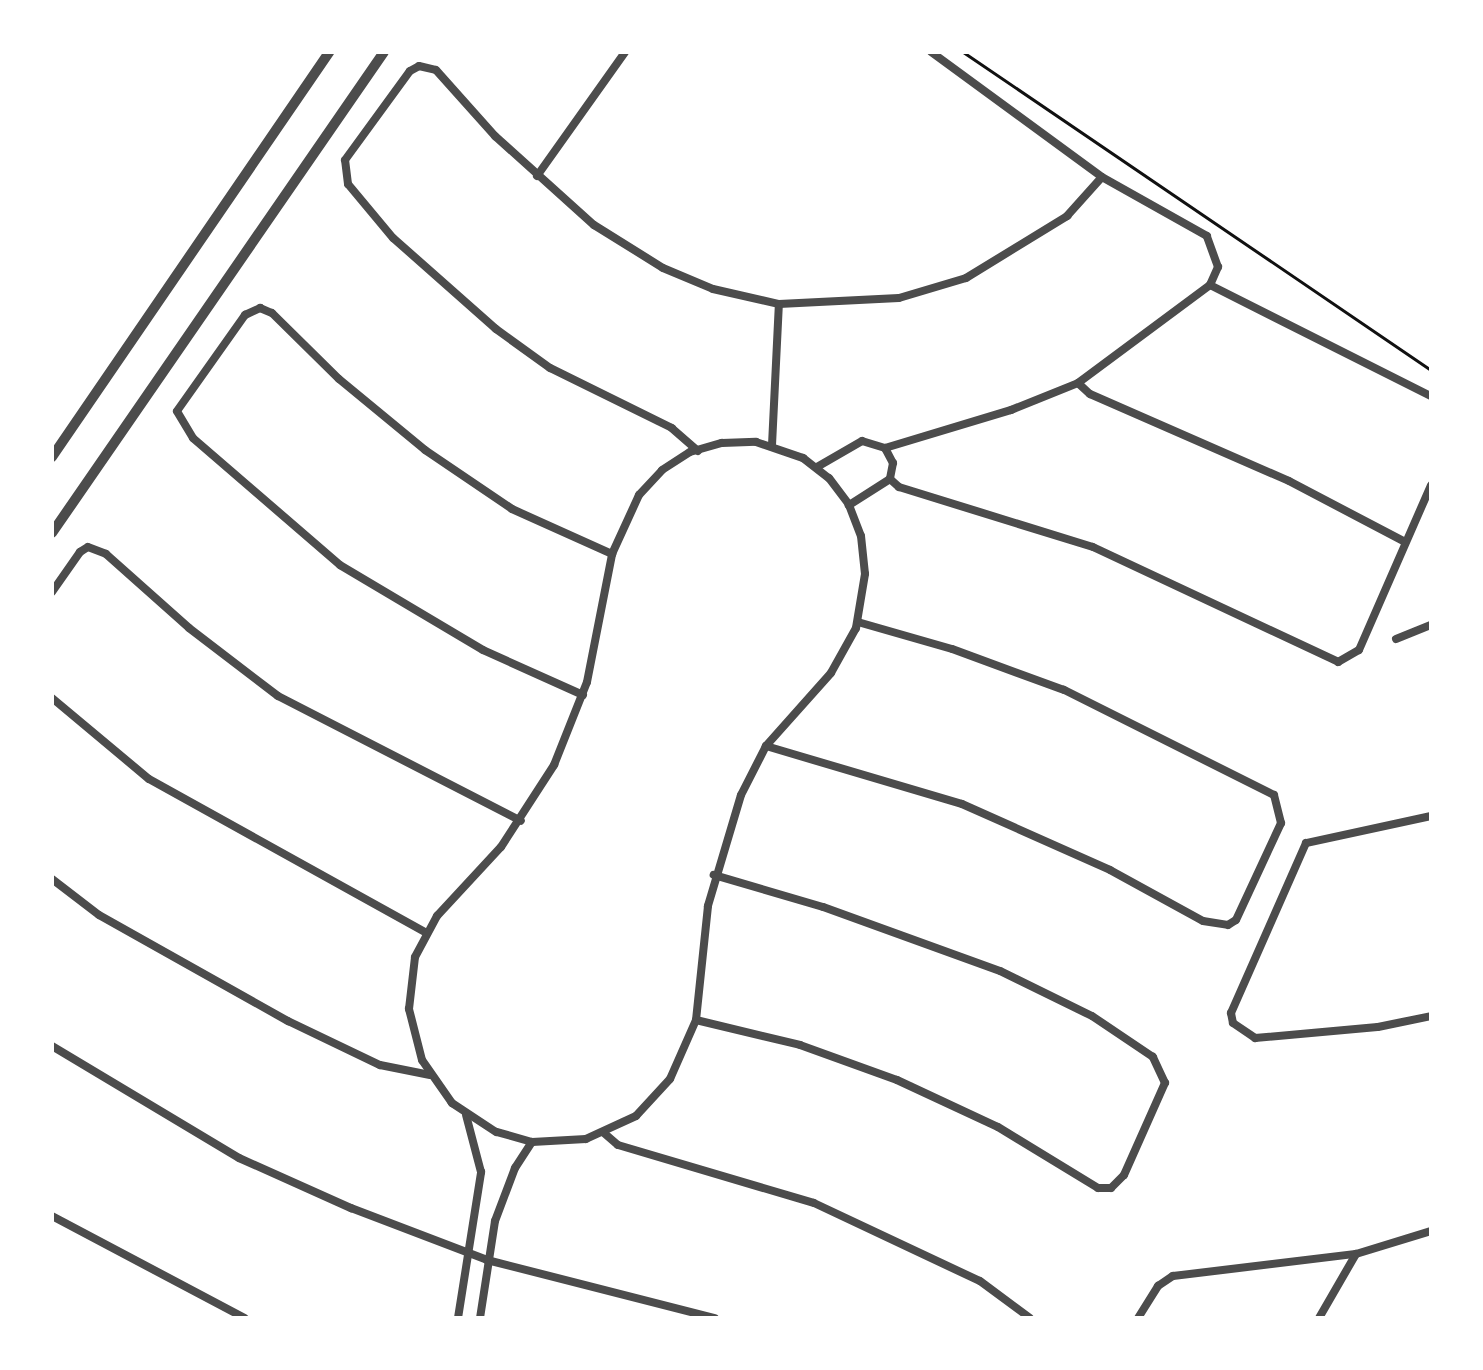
<!DOCTYPE html>
<html>
<head>
<meta charset="utf-8">
<style>
	body { margin:0 }
	#map { position:relative; width:1483px; height:1370px; overflow:hidden; background:#fff; font-family:"Public Sans",sans-serif }
	div>[style] { position:absolute }
	[style*='--x'] { left:calc(var(--x)*1px); top:calc(var(--y)*1px); width:calc(var(--w)*1px); rotate:calc(var(--a)*1deg) }
	.path>* { height:3px; margin:-1.5px; padding:0 1.5px; transform-origin:1.5px; border-radius:1.5px; background:#111 }
	.minor>* { height:8px; margin:-4px; padding:0 4px; transform-origin:4px; border-radius:4px; background:#4c4c4c }
	.tertiary>* { height:10px; margin:-5px; padding:0 5px; transform-origin:5px; border-radius:5px; background:#4c4c4c }
	span { translate:-50% -50%; white-space:nowrap; text-align:center; line-height:1.15; -webkit-text-stroke:7px #fff; paint-order:stroke }
	.frame { position:absolute; inset:0; border:54px solid #fff; pointer-events:none }
</style>
</head>
<body>
<div id="map">
	<div class="path">
		<i style="--x:963;--y:52;--w:566;--a:34.2"></i>
	</div>
	<div class="minor">
		<i style="--x:537;--y:176;--w:152;--a:-54.6"></i>
		<i style="--x:1210;--y:285;--w:247;--a:26.7"></i>
		<i style="--x:1078;--y:383;--w:16;--a:43"></i>
		<i style="--x:1090;--y:394;--w:217;--a:23.6"></i>
		<i style="--x:1289;--y:481;--w:131;--a:27.7"></i>
		<i style="--x:756;--y:442;--w:50;--a:18.8"></i>
		<i style="--x:803;--y:458;--w:33;--a:38"></i>
		<i style="--x:829;--y:478;--w:34;--a:53"></i>
		<i style="--x:849;--y:505;--w:33;--a:69"></i>
		<i style="--x:861;--y:536;--w:38;--a:84"></i>
		<i style="--x:865;--y:574;--w:55;--a:99.5"></i>
		<i style="--x:856;--y:628;--w:51;--a:119.1"></i>
		<i style="--x:831;--y:673;--w:98;--a:131.7"></i>
		<i style="--x:766;--y:746;--w:55;--a:117"></i>
		<i style="--x:741;--y:795;--w:116;--a:106.6"></i>
		<i style="--x:708;--y:906;--w:115;--a:96"></i>
		<i style="--x:696;--y:1020;--w:64;--a:113.8"></i>
		<i style="--x:670;--y:1079;--w:50;--a:132.6"></i>
		<i style="--x:636;--y:1116;--w:55;--a:155.3"></i>
		<i style="--x:586;--y:1139;--w:54;--a:176.8"></i>
		<i style="--x:532;--y:1142;--w:37;--a:-164"></i>
		<i style="--x:496;--y:1132;--w:53;--a:-146.6"></i>
		<i style="--x:452;--y:1103;--w:52;--a:-124.9"></i>
		<i style="--x:422;--y:1060;--w:53;--a:-104.3"></i>
		<i style="--x:409;--y:1009;--w:52;--a:-83.4"></i>
		<i style="--x:415;--y:957;--w:47;--a:-61.8"></i>
		<i style="--x:437;--y:916;--w:94;--a:-47.2"></i>
		<i style="--x:501;--y:847;--w:98;--a:-57.1"></i>
		<i style="--x:554;--y:765;--w:89;--a:-68.3"></i>
		<i style="--x:587;--y:682;--w:130;--a:-78.9"></i>
		<i style="--x:612;--y:554;--w:65;--a:-65.4"></i>
		<i style="--x:639;--y:495;--w:34;--a:-47"></i>
		<i style="--x:662;--y:470;--w:33;--a:-33"></i>
		<i style="--x:690;--y:452;--w:33;--a:-16"></i>
		<i style="--x:722;--y:443;--w:34;--a:-2"></i>
		<i style="--x:772;--y:445;--w:141;--a:-87.2"></i>
		<i style="--x:885;--y:448;--w:132;--a:-16.8"></i>
		<i style="--x:1011;--y:410;--w:72;--a:-21.9"></i>
		<i style="--x:1078;--y:383;--w:164;--a:-36.6"></i>
		<i style="--x:1210;--y:285;--w:20;--a:-66"></i>
		<i style="--x:1218;--y:267;--w:33;--a:-110"></i>
		<i style="--x:1207;--y:236;--w:120;--a:-150.7"></i>
		<i style="--x:1102;--y:177;--w:212;--a:-143.8"></i>
		<i style="--x:698;--y:451;--w:35;--a:-139"></i>
		<i style="--x:672;--y:428;--w:136;--a:-153.8"></i>
		<i style="--x:550;--y:368;--w:67;--a:-144.2"></i>
		<i style="--x:496;--y:329;--w:137;--a:-138.5"></i>
		<i style="--x:393;--y:238;--w:70;--a:-129.8"></i>
		<i style="--x:348;--y:184;--w:24;--a:-97"></i>
		<i style="--x:345;--y:160;--w:110;--a:-53.9"></i>
		<i style="--x:410;--y:71;--w:10;--a:-29"></i>
		<i style="--x:419;--y:66;--w:17;--a:13"></i>
		<i style="--x:436;--y:70;--w:89;--a:48.2"></i>
		<i style="--x:495;--y:136;--w:133;--a:42"></i>
		<i style="--x:594;--y:225;--w:81;--a:31.9"></i>
		<i style="--x:663;--y:268;--w:54;--a:22.8"></i>
		<i style="--x:713;--y:289;--w:68;--a:12.8"></i>
		<i style="--x:779;--y:304;--w:120;--a:-2.9"></i>
		<i style="--x:899;--y:298;--w:70;--a:-16.6"></i>
		<i style="--x:966;--y:278;--w:119;--a:-31.5"></i>
		<i style="--x:1067;--y:216;--w:52;--a:-48.1"></i>
		<i style="--x:817;--y:467;--w:52;--a:-30"></i>
		<i style="--x:862;--y:441;--w:24;--a:17"></i>
		<i style="--x:885;--y:448;--w:17;--a:62"></i>
		<i style="--x:893;--y:463;--w:16;--a:101"></i>
		<i style="--x:890;--y:479;--w:49;--a:147.6"></i>
		<i style="--x:890;--y:479;--w:12;--a:42"></i>
		<i style="--x:899;--y:487;--w:203;--a:17.2"></i>
		<i style="--x:1093;--y:547;--w:271;--a:25.1"></i>
		<i style="--x:1338;--y:662;--w:24;--a:-30"></i>
		<i style="--x:1359;--y:650;--w:180;--a:-66.4"></i>
		<i style="--x:52;--y:592;--w:49;--a:-55"></i>
		<i style="--x:80;--y:552;--w:9;--a:-32"></i>
		<i style="--x:88;--y:547;--w:19;--a:21"></i>
		<i style="--x:106;--y:554;--w:111;--a:41.7"></i>
		<i style="--x:189;--y:628;--w:112;--a:37.4"></i>
		<i style="--x:278;--y:696;--w:273;--a:27.2"></i>
		<i style="--x:1396;--y:639;--w:38;--a:-22"></i>
		<i style="--x:583;--y:695;--w:110;--a:-155.8"></i>
		<i style="--x:483;--y:650;--w:166;--a:-149.3"></i>
		<i style="--x:340;--y:565;--w:194;--a:-139.2"></i>
		<i style="--x:193;--y:438;--w:31;--a:-121"></i>
		<i style="--x:177;--y:411;--w:118;--a:-54.7"></i>
		<i style="--x:245;--y:315;--w:17;--a:-25"></i>
		<i style="--x:260;--y:308;--w:13;--a:23"></i>
		<i style="--x:272;--y:313;--w:94;--a:44.6"></i>
		<i style="--x:339;--y:379;--w:112;--a:39.5"></i>
		<i style="--x:425;--y:450;--w:105;--a:34.1"></i>
		<i style="--x:512;--y:509;--w:110;--a:24.2"></i>
		<i style="--x:52;--y:698;--w:126;--a:39.9"></i>
		<i style="--x:149;--y:779;--w:318;--a:29"></i>
		<i style="--x:766;--y:746;--w:204;--a:16.5"></i>
		<i style="--x:962;--y:804;--w:162;--a:24"></i>
		<i style="--x:1110;--y:870;--w:106;--a:28.7"></i>
		<i style="--x:1203;--y:921;--w:25;--a:9"></i>
		<i style="--x:1228;--y:925;--w:9;--a:-32"></i>
		<i style="--x:1236;--y:920;--w:107;--a:-65.1"></i>
		<i style="--x:1281;--y:823;--w:29;--a:-104"></i>
		<i style="--x:1274;--y:795;--w:235;--a:-153.4"></i>
		<i style="--x:1064;--y:690;--w:119;--a:-159.9"></i>
		<i style="--x:952;--y:649;--w:98;--a:-164"></i>
		<i style="--x:1431;--y:816;--w:128;--a:167.8"></i>
		<i style="--x:1306;--y:843;--w:186;--a:113.8"></i>
		<i style="--x:1231;--y:1013;--w:10;--a:79"></i>
		<i style="--x:1233;--y:1023;--w:27;--a:34"></i>
		<i style="--x:1255;--y:1038;--w:123;--a:-5.1"></i>
		<i style="--x:1378;--y:1027;--w:54;--a:-11.7"></i>
		<i style="--x:52;--y:879;--w:59;--a:37.5"></i>
		<i style="--x:99;--y:915;--w:217;--a:29.3"></i>
		<i style="--x:288;--y:1021;--w:102;--a:25.6"></i>
		<i style="--x:380;--y:1065;--w:51;--a:11.3"></i>
		<i style="--x:696;--y:1020;--w:107;--a:13.5"></i>
		<i style="--x:800;--y:1045;--w:103;--a:19.8"></i>
		<i style="--x:897;--y:1080;--w:111;--a:25"></i>
		<i style="--x:998;--y:1127;--w:117;--a:31.4"></i>
		<i style="--x:1098;--y:1188;--w:13;--a:0"></i>
		<i style="--x:1111;--y:1188;--w:18;--a:-45"></i>
		<i style="--x:1124;--y:1175;--w:101;--a:-66"></i>
		<i style="--x:1165;--y:1083;--w:29;--a:-115"></i>
		<i style="--x:1153;--y:1057;--w:73;--a:-146.1"></i>
		<i style="--x:1092;--y:1016;--w:102;--a:-153.9"></i>
		<i style="--x:1000;--y:971;--w:188;--a:-160.1"></i>
		<i style="--x:823;--y:907;--w:114;--a:-163.6"></i>
		<i style="--x:52;--y:1046;--w:218;--a:30.9"></i>
		<i style="--x:239;--y:1158;--w:123;--a:24.1"></i>
		<i style="--x:351;--y:1208;--w:146;--a:20.9"></i>
		<i style="--x:487;--y:1260;--w:235;--a:14.3"></i>
		<i style="--x:604;--y:1133;--w:18;--a:41"></i>
		<i style="--x:618;--y:1145;--w:204;--a:16.5"></i>
		<i style="--x:814;--y:1203;--w:183;--a:25.2"></i>
		<i style="--x:980;--y:1281;--w:62;--a:36.5"></i>
		<i style="--x:52;--y:1216;--w:218;--a:27.9"></i>
		<i style="--x:458;--y:1318;--w:148;--a:-81"></i>
		<i style="--x:481;--y:1172;--w:59;--a:-104.7"></i>
		<i style="--x:480;--y:1318;--w:98;--a:-81.2"></i>
		<i style="--x:495;--y:1221;--w:57;--a:-69.3"></i>
		<i style="--x:515;--y:1168;--w:31;--a:-57"></i>
		<i style="--x:1138;--y:1318;--w:38;--a:-58"></i>
		<i style="--x:1158;--y:1286;--w:18;--a:-34"></i>
		<i style="--x:1173;--y:1276;--w:184;--a:-6.9"></i>
		<i style="--x:1356;--y:1254;--w:78;--a:-17"></i>
		<i style="--x:1319;--y:1318;--w:74;--a:-60"></i>
	</div>
	<div class="tertiary">
		<i style="--x:52;--y:457;--w:491;--a:-55.6"></i>
		<i style="--x:52;--y:533;--w:584;--a:-55.39"></i>
	</div>
	<div class="frame"></div>
</div>
</body>
</html>
